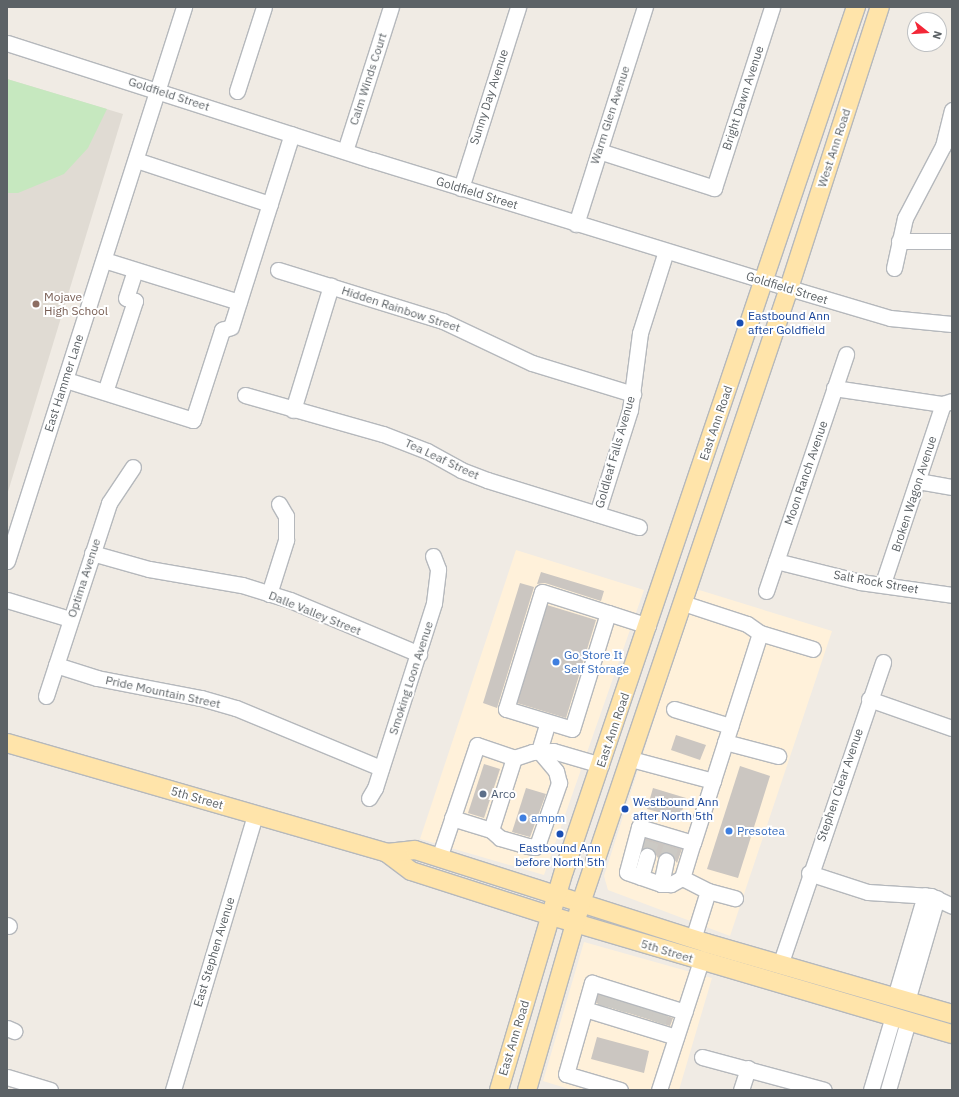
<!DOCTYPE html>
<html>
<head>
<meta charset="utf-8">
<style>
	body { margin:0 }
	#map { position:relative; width:959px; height:1097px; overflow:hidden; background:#f0ebe4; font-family:"IBM Plex Sans",sans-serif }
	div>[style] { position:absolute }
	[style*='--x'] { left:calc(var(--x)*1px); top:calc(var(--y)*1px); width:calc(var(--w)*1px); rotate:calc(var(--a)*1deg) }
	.commercial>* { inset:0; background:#fff1da }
	.education>* { inset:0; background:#e0dbd3 }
	.green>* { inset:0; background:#c6e8bf }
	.building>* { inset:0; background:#cbc6c1 }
	.minor-tunnel>* { height:15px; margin-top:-7.5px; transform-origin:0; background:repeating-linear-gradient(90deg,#cbc9c4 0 15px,transparent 0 23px) }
	.roads { filter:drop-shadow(1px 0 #b5b8bc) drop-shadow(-1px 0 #b5b8bc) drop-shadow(0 1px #b5b8bc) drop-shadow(0 -1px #b5b8bc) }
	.minor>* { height:15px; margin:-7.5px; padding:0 7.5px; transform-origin:7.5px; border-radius:7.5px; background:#fff }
	.major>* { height:18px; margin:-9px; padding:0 9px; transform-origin:9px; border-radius:9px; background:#ffe4aa }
	.dots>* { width:11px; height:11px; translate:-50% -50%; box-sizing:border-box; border:2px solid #fff; border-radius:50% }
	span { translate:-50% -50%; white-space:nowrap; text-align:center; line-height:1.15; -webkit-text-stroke:4px #fff; paint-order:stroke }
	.street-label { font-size:12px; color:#5c6266 }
	.education-label { font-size:12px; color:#785e54 }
	.left { translate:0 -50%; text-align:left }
	.transit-label { font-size:12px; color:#164399 }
	.shop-label { font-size:12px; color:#366cbe }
	.service-label { font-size:12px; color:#4e5e75 }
	.frame { position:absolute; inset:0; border:8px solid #5c6266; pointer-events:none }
	.north { position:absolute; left:907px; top:12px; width:40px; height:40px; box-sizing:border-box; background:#fff; border:1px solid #bec0c2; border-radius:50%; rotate:107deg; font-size:11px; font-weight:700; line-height:16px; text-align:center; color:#5c6266 }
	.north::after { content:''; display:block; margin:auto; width:14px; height:18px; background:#f32737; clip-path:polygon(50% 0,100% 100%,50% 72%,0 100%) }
</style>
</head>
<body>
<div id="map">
	<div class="commercial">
		<i style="clip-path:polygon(516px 550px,644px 590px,544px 875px,420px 839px)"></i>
		<i style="clip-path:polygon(696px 589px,832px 631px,730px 936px,608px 890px,604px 876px)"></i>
		<i style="clip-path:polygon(584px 942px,712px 978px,679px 1090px,572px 1090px,543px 1081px)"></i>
	</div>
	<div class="education">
		<i style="clip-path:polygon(7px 79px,123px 114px,7px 495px)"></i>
	</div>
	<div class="green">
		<i style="clip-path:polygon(7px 79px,107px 109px,88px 148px,64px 174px,18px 193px,7px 193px)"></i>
	</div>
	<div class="building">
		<i style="clip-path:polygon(541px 572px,604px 591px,601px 601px,545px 583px,537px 584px)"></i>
		<i style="clip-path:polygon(520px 583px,534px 587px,497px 708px,483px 703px)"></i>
		<i style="clip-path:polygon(547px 605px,596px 620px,566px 718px,517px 703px)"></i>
		<i style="clip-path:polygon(676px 735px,706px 745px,700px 760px,671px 750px)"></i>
		<i style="clip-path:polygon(484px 764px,500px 769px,484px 818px,468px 813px)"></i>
		<i style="clip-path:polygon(740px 766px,770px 776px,738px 878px,707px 869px)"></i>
		<i style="clip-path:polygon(526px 788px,546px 794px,530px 837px,512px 832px)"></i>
		<i style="clip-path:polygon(653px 788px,686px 798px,680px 818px,647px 809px)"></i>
		<i style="clip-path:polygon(645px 838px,682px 849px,677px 863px,668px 852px,663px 853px,658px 858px,653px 850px,643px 848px)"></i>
		<i style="clip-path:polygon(598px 994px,673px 1018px,670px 1026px,596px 1003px)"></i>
		<i style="clip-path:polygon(597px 1037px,649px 1051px,644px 1073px,591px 1059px)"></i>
	</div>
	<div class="minor-tunnel">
		<i style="--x:647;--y:856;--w:18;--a:-74"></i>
		<i style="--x:666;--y:861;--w:18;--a:-71"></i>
		<i style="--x:605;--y:1006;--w:12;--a:-76"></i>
		<i style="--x:619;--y:1010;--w:13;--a:-72"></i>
		<i style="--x:631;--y:1013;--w:11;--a:-75"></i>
		<i style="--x:644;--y:1017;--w:11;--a:-75"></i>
		<i style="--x:658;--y:1022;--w:13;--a:-72"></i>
	</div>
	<div class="roads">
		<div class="minor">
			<i style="--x:7;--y:43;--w:383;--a:17.8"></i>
			<i style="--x:372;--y:160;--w:436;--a:17.1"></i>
			<i style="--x:789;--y:288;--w:105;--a:16.5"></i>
			<i style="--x:890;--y:318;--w:62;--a:5.5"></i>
			<i style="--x:237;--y:91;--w:88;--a:-72.2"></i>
			<i style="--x:345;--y:151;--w:151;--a:-72.3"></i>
			<i style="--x:599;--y:151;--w:121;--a:17.8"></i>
			<i style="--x:714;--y:188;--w:190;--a:-72.2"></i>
			<i style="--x:136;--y:160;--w:141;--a:18.2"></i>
			<i style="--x:461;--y:188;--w:190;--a:-72.5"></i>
			<i style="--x:576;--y:224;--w:228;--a:-72.4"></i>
			<i style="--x:899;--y:241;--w:53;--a:0"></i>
			<i style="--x:104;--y:260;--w:141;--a:17.3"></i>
			<i style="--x:894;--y:268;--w:51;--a:-77.6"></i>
			<i style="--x:905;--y:218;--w:81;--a:-62.2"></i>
			<i style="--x:943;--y:146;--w:37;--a:-76"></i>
			<i style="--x:278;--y:270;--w:173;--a:17.2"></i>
			<i style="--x:443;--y:321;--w:98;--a:25.3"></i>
			<i style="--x:532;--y:363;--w:106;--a:17.1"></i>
			<i style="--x:66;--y:380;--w:133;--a:17.5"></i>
			<i style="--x:193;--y:420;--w:95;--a:-72.1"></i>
			<i style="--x:222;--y:330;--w:9;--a:-18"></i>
			<i style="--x:231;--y:327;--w:202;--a:-72.5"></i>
			<i style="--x:834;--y:388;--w:110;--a:8.4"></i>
			<i style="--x:943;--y:404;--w:9;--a:-18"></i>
			<i style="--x:105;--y:392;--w:96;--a:-71.8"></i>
			<i style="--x:135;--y:301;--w:9;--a:-162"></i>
			<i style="--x:126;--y:298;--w:29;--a:-72"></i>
			<i style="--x:245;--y:395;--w:143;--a:15.8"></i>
			<i style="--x:383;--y:434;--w:47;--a:21.1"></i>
			<i style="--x:427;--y:451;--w:39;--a:29"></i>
			<i style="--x:461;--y:470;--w:28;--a:21"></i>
			<i style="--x:487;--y:480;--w:159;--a:17.2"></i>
			<i style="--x:293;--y:410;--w:130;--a:-73"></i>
			<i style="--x:918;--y:481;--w:35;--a:10"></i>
			<i style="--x:597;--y:514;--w:109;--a:-72.4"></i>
			<i style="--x:630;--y:410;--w:78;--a:-82.6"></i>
			<i style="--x:640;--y:333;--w:86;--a:-72.4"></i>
			<i style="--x:92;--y:553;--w:59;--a:15.7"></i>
			<i style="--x:149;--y:569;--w:94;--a:9.8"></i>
			<i style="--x:242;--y:585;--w:50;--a:17.4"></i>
			<i style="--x:290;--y:600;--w:140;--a:22.7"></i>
			<i style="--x:7;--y:561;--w:582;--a:-72.28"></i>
			<i style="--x:776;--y:561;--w:87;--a:14"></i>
			<i style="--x:860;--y:582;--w:93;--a:8"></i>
			<i style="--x:883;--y:583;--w:189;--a:-71.5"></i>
			<i style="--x:766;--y:591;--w:250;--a:-71.3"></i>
			<i style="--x:269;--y:594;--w:57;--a:-72.5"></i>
			<i style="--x:286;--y:540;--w:24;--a:-90"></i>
			<i style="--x:286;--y:516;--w:14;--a:-120"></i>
			<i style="--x:7;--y:600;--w:66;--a:16.8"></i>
			<i style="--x:683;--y:603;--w:67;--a:18.2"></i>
			<i style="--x:747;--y:624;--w:16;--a:35"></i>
			<i style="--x:608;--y:613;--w:121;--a:107.2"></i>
			<i style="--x:572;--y:729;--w:69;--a:-163.1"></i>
			<i style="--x:506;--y:709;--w:122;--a:-72.9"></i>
			<i style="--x:542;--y:592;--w:69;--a:17.7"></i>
			<i style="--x:608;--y:613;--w:42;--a:18"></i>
			<i style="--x:56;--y:665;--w:43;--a:17.6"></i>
			<i style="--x:97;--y:678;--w:106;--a:10.9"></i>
			<i style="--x:201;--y:698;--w:36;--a:16"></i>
			<i style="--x:236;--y:708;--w:157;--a:22.5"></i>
			<i style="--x:46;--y:696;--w:203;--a:-71.9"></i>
			<i style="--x:109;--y:503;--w:43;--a:-56.3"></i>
			<i style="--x:869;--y:699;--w:88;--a:19.3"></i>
			<i style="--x:674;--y:709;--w:59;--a:16.9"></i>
			<i style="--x:725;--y:742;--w:55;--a:14.8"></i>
			<i style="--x:631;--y:759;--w:85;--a:15"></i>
			<i style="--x:369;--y:798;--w:12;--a:-59"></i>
			<i style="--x:375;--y:788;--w:194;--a:-72.3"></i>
			<i style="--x:434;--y:603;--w:34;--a:-83"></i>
			<i style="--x:438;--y:569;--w:14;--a:-111"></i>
			<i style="--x:452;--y:818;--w:41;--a:17.1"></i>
			<i style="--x:491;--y:830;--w:76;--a:-72.3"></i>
			<i style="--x:514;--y:758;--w:19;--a:-18"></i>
			<i style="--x:532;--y:752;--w:21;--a:-3"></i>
			<i style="--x:553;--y:751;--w:50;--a:16.3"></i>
			<i style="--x:491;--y:830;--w:12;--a:42"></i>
			<i style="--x:500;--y:838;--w:29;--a:16"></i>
			<i style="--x:528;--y:846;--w:7;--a:8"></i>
			<i style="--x:535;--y:847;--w:5;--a:-53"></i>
			<i style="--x:538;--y:843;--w:64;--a:-70.7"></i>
			<i style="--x:559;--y:783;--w:12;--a:-104"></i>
			<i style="--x:556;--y:771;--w:26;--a:-130"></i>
			<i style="--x:539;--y:751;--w:30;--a:-73"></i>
			<i style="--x:439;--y:858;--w:119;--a:-71.4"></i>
			<i style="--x:477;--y:745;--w:39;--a:19"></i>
			<i style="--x:809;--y:873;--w:62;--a:17.9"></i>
			<i style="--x:868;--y:892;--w:63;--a:3.6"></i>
			<i style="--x:931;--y:896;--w:23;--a:25"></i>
			<i style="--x:641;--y:877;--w:22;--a:-74"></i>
			<i style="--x:682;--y:878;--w:37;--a:-73"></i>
			<i style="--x:661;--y:884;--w:24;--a:-78"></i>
			<i style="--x:708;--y:891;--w:28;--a:15"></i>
			<i style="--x:7;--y:925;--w:2;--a:27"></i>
			<i style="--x:693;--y:939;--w:50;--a:-72.6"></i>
			<i style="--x:708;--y:891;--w:29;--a:-153"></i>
			<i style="--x:682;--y:878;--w:13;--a:151"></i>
			<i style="--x:671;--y:884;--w:10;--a:180"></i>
			<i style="--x:661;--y:884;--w:36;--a:-161"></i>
			<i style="--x:627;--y:872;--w:47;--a:-75.1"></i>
			<i style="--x:639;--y:827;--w:56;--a:16.5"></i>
			<i style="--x:693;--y:843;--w:220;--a:-72.3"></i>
			<i style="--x:760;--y:633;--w:55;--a:16.8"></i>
			<i style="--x:780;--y:965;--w:320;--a:-71.2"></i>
			<i style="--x:895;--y:997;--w:106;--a:-73.6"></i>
			<i style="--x:907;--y:1001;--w:107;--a:-73.8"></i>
			<i style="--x:585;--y:1009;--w:95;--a:17.1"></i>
			<i style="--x:7;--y:1028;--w:8;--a:23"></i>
			<i style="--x:702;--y:1057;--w:126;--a:15.1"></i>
			<i style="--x:7;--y:1077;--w:45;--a:16.8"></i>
			<i style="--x:173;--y:1090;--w:287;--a:-73.4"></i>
			<i style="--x:620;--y:1090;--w:56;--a:-163.5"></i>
			<i style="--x:566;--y:1074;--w:95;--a:-74.1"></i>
			<i style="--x:592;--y:983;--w:97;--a:17.3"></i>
			<i style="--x:659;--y:1090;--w:136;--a:-72"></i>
			<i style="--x:741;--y:1090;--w:23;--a:-72"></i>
			<i style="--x:871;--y:1090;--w:77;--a:-73.4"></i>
			<i style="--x:888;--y:1090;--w:72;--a:-73.8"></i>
		</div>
		<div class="major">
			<i style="--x:7;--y:743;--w:396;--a:16.1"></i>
			<i style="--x:387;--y:853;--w:30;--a:37"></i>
			<i style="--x:411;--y:871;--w:147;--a:17.8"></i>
			<i style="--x:551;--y:916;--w:418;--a:16.4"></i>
			<i style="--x:387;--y:853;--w:28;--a:-6"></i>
			<i style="--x:415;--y:850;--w:305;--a:17.7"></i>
			<i style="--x:706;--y:943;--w:256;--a:16.1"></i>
			<i style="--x:499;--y:1090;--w:228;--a:-73.5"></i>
			<i style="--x:564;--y:871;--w:912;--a:-71.33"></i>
			<i style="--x:527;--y:1090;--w:195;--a:-73.9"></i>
			<i style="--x:581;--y:903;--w:649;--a:-71.31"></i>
			<i style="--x:789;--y:288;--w:295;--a:-72.1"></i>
		</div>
	</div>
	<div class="dots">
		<i style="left:36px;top:304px;background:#8d6e63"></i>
		<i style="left:740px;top:323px;background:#1a4fb4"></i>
		<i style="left:556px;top:662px;background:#3f7fe0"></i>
		<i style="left:483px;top:794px;background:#5c6f8a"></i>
		<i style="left:625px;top:809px;background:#1a4fb4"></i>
		<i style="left:523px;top:818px;background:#3f7fe0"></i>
		<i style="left:729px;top:831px;background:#3f7fe0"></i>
		<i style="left:560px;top:834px;background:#1a4fb4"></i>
	</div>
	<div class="street-label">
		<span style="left:368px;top:79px;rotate:-72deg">Calm Winds Court</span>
		<span style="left:169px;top:94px;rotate:18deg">Goldfield Street</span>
		<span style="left:489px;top:97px;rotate:-72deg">Sunny Day Avenue</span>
		<span style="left:743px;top:98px;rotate:-72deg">Bright Dawn Avenue</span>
		<span style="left:610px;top:115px;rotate:-72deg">Warm Glen Avenue</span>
		<span style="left:834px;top:148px;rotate:-72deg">West Ann Road</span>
		<span style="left:477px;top:193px;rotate:17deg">Goldfield Street</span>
		<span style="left:787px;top:288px;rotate:17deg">Goldfield Street</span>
		<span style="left:401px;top:309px;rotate:18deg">Hidden Rainbow Street</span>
		<span style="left:64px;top:383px;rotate:-72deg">East Hammer Lane</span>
		<span style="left:716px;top:423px;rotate:-71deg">East Ann Road</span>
		<span style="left:615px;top:452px;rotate:-74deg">Goldleaf Falls Avenue</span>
		<span style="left:442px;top:459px;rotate:25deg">Tea Leaf Street</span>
		<span style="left:806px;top:473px;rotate:-71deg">Moon Ranch Avenue</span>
		<span style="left:914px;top:494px;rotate:-72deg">Broken Wagon Avenue</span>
		<span style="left:84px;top:578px;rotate:-72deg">Optima Avenue</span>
		<span style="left:876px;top:582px;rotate:10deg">Salt Rock Street</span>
		<span style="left:315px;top:613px;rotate:22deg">Dalle Valley Street</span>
		<span style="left:411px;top:678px;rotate:-72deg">Smoking Loon Avenue</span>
		<span style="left:163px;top:692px;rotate:12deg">Pride Mountain Street</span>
		<span style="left:613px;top:730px;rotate:-71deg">East Ann Road</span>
		<span style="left:840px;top:785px;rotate:-71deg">Stephen Clear Avenue</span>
		<span style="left:197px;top:798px;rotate:16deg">5th Street</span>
		<span style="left:667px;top:951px;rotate:17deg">5th Street</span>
		<span style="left:214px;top:952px;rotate:-73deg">East Stephen Avenue</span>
		<span style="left:514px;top:1038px;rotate:-73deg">East Ann Road</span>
	</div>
	<div class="education-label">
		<span class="left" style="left:44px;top:304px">Mojave<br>High School</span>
	</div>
	<div class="transit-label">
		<span class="left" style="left:748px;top:323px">Eastbound Ann<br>after Goldfield</span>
		<span class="left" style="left:633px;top:809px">Westbound Ann<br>after North 5th</span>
		<span style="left:560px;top:855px">Eastbound Ann<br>before North 5th</span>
	</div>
	<div class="shop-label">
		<span class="left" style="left:564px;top:662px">Go Store It<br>Self Storage</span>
		<span class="left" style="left:531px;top:818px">ampm</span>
		<span class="left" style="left:737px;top:831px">Presotea</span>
	</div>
	<div class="service-label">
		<span class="left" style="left:491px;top:794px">Arco</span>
	</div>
	<div class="frame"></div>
	<div class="north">N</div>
</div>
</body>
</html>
